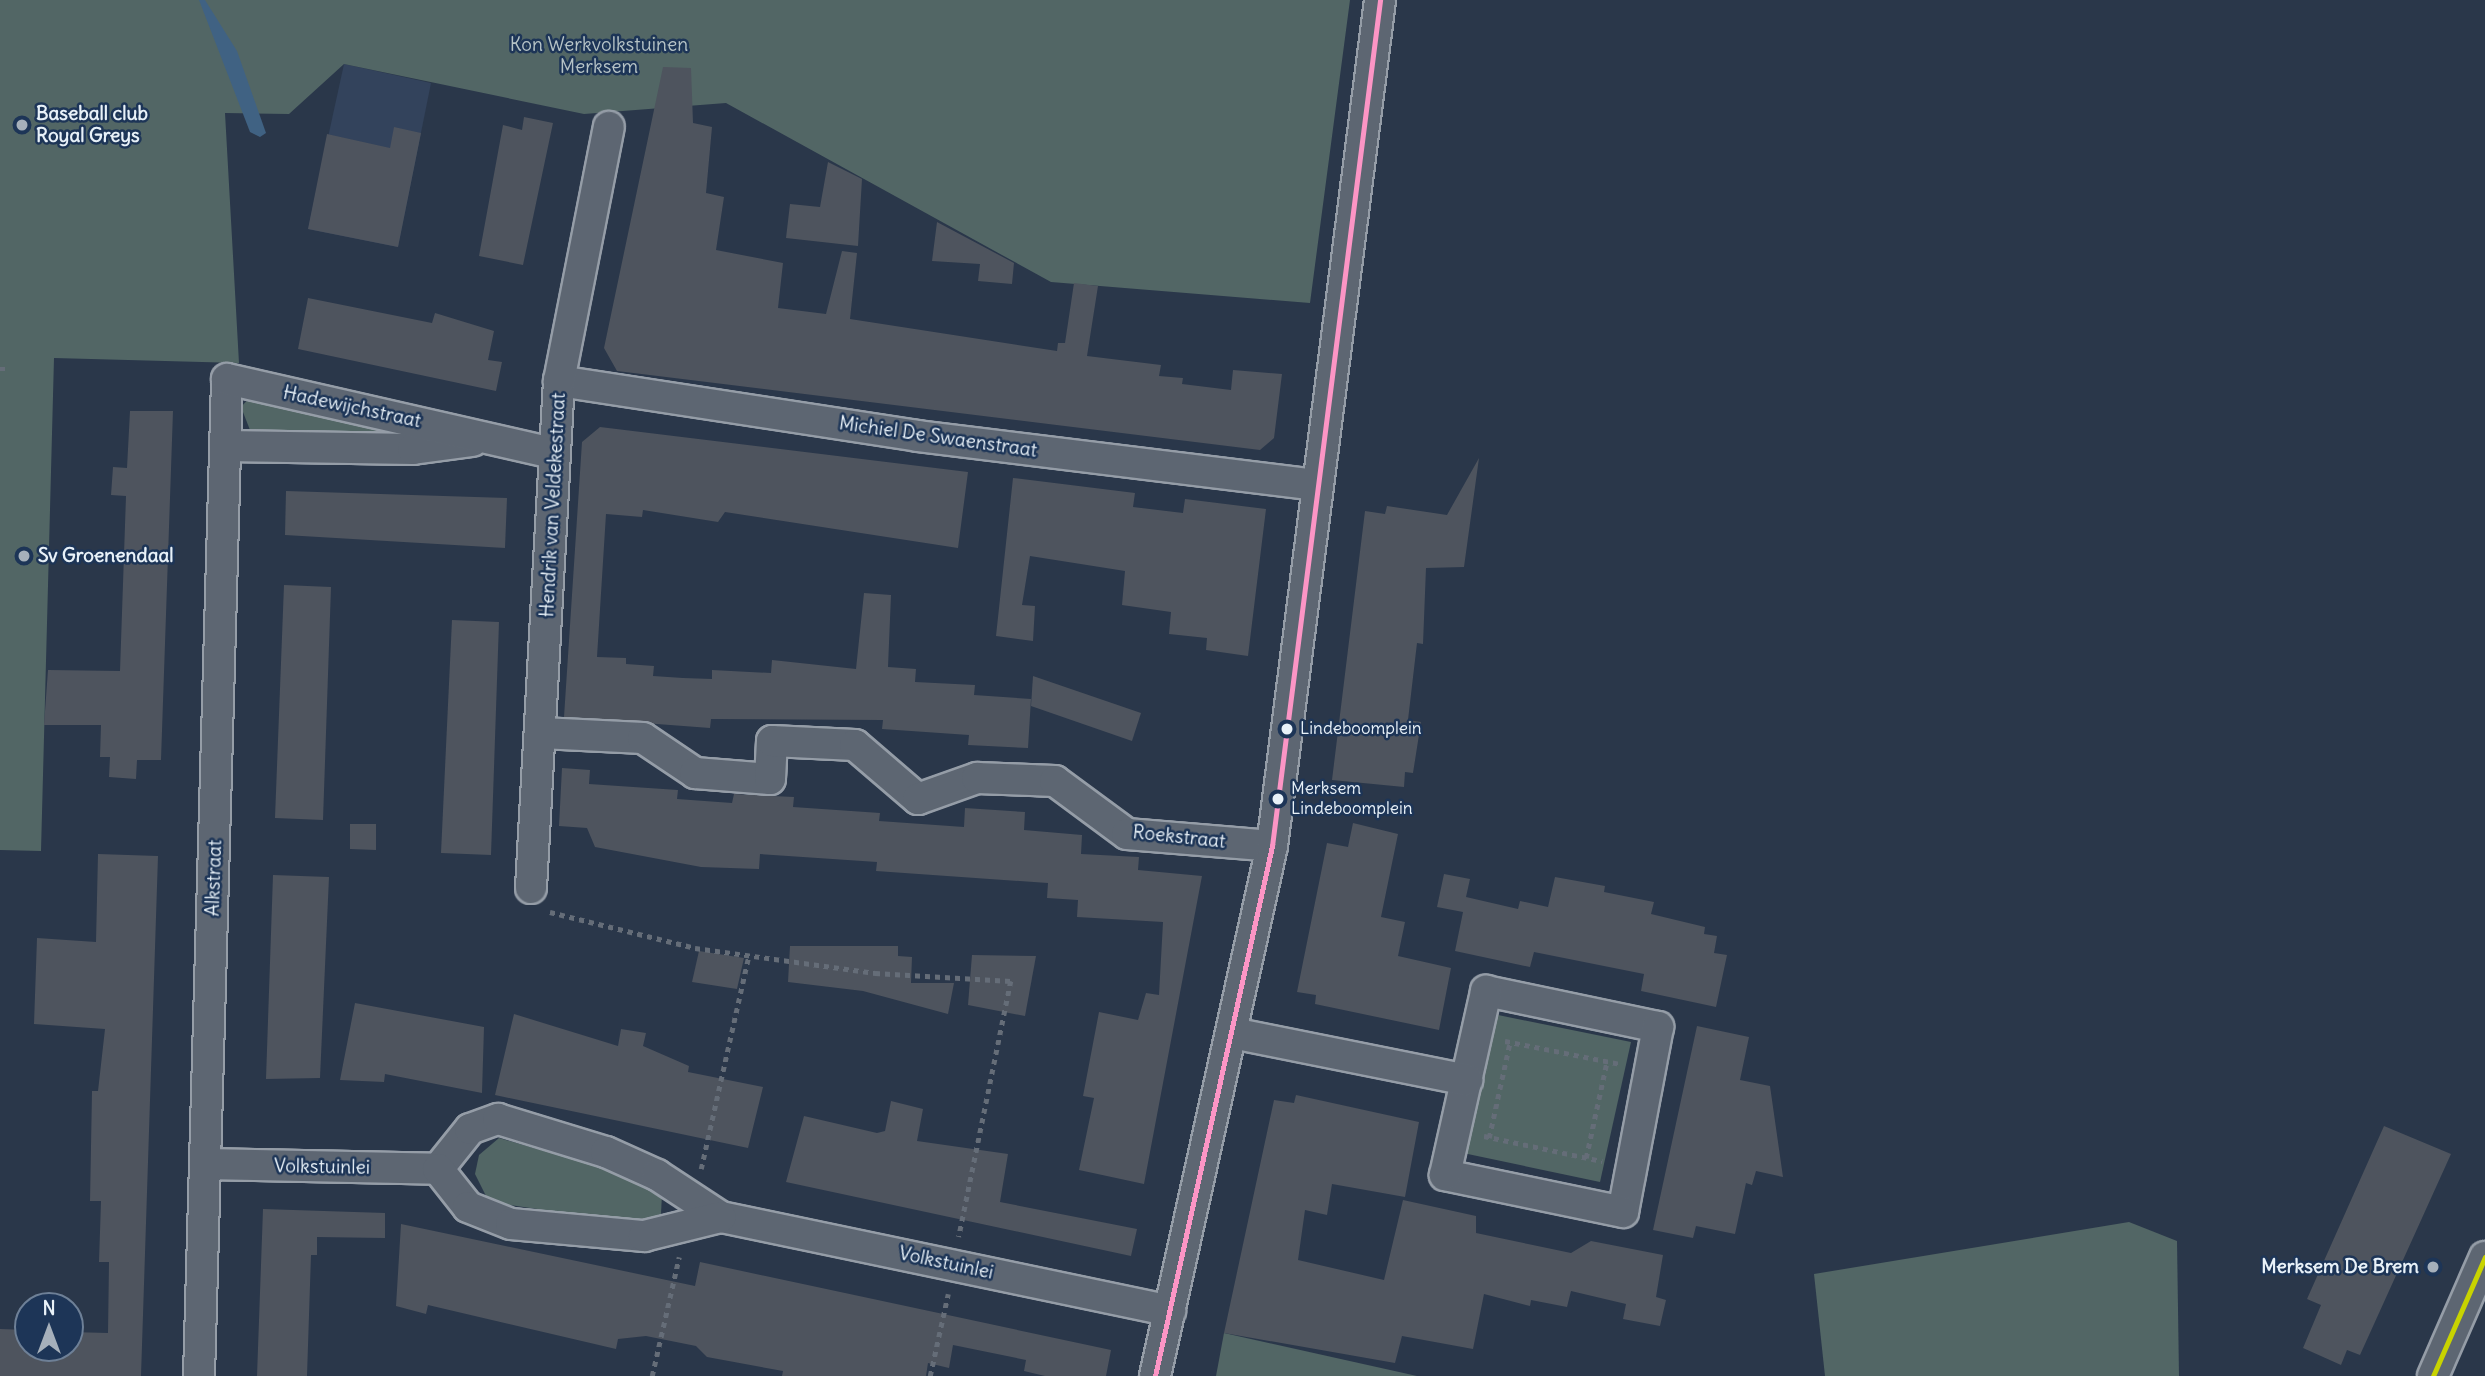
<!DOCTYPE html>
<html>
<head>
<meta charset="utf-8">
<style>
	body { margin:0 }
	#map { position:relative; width:2485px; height:1376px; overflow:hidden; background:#2a374a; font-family:Delius,sans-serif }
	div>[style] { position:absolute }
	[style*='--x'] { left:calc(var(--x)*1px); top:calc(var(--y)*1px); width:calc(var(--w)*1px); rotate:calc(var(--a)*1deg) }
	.built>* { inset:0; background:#33435c }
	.green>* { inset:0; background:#526665 }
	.water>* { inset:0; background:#406283 }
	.building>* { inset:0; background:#4e545e }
	.path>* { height:4.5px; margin-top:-2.25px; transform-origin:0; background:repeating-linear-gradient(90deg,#656d78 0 5px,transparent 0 10px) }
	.roads { filter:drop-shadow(2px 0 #959da7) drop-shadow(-2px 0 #959da7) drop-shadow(0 2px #959da7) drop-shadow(0 -2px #959da7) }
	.minor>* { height:30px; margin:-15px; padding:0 15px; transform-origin:15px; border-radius:15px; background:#5d6672 }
	.bus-1>* { height:5px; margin:-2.5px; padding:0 2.5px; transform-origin:2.5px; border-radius:2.5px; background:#fc95c5 }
	.bus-2>* { height:5px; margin:-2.5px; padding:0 2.5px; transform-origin:2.5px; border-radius:2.5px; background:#c8d300 }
	.dots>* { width:19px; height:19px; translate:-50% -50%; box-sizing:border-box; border:4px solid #1d3557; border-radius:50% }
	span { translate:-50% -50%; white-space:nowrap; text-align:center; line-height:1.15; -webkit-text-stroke:5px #1d3557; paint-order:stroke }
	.bus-label { font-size:17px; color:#e8f1f8 }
	.left { translate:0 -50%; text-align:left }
	.park-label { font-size:19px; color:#b6c3c6 }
	.poi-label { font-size:19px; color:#e8f1f8; font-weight:700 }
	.right { translate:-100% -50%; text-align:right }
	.street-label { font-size:19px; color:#e8f1f8 }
	.north { position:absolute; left:14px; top:1292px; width:70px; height:70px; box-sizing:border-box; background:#1d3557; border:2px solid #6e8097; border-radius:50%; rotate:0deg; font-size:19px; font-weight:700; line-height:28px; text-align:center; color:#e8f1f8 }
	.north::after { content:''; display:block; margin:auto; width:24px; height:32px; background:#a6b0bb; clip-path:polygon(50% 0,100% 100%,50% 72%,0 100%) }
</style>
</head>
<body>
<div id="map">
	<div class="built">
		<i style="clip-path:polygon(344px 64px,431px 83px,398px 247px,308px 229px)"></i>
	</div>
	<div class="green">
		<i style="clip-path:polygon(0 0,1350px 0,1310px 303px,1051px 282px,726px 103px,584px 114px,344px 64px,289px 114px,225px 113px,239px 363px,54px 358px,41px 851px,0 850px)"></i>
		<i style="clip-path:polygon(253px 394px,412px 434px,250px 430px,241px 407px)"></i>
		<i style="clip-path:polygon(1493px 1014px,1631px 1042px,1600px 1182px,1463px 1153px)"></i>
		<i style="clip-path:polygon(499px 1138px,627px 1175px,662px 1194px,661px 1214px,633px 1223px,489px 1202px,475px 1174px,479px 1155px)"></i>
		<i style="clip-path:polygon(2129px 1222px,2177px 1241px,2179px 1376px,1825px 1376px,1814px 1274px)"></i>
		<i style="clip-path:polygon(1224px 1333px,1417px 1376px,1216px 1376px)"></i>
	</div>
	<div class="water">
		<i style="clip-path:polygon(199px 0,205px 0,237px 51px,266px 133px,260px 137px,250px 132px)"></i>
	</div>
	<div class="building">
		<i style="clip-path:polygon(663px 67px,691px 68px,693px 123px,712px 127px,706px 193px,724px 197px,716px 250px,783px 263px,778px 308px,826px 314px,842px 251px,857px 253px,850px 319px,1057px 351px,1058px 343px,1065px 343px,1074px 283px,1098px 286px,1087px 356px,1161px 365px,1159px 376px,1183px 378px,1182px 384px,1231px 390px,1233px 370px,1282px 374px,1274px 438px,1260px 450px,617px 371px,604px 348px)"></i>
		<i style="clip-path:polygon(524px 117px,553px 123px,523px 265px,479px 256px,503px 125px,522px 130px)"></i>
		<i style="clip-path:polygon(394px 127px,421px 133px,398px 247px,308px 229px,327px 134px,390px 148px)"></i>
		<i style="clip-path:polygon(828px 162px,862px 179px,858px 246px,786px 238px,790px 204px,820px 207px)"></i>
		<i style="clip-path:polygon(937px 222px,1014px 263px,1012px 284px,978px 281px,980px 264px,932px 261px)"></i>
		<i style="clip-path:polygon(308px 298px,432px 323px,435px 313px,494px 331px,488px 360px,502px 362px,496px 391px,298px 349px)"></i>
		<i style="clip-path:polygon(130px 411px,173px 411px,161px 760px,137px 760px,136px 779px,109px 777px,110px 757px,100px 757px,101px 725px,44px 725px,48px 670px,120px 671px,126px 496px,111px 495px,113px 467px,127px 468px)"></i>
		<i style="clip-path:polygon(600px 427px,968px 472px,958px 548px,725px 512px,718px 522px,643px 510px,642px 517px,606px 514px,597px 657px,626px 658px,626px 664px,654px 666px,653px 676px,683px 678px,712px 679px,712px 670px,771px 673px,772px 660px,856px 669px,864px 593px,891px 595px,888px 667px,916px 669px,915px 682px,975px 685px,974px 695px,1031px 699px,1028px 748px,968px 745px,969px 735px,882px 729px,883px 720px,711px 719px,710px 728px,564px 717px,582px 442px)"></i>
		<i style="clip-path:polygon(1479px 458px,1464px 567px,1426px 568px,1423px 644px,1417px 643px,1408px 720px,1421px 722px,1413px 773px,1405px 772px,1404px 787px,1332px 780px,1365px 511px,1385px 514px,1387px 506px,1447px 515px)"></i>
		<i style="clip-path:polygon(1013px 478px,1135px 493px,1133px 507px,1183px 513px,1185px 499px,1266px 509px,1248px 656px,1206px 650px,1207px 638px,1169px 634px,1171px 612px,1122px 605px,1125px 571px,1030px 556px,1022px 605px,1035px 606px,1033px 641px,996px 636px)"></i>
		<i style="clip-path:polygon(286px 491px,507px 498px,505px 548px,285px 535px)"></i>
		<i style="clip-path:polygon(284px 585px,331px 587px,323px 820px,275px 818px)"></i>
		<i style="clip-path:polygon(452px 620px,499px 622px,491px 855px,441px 853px)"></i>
		<i style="clip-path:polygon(1033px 676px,1141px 713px,1132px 741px,1031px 706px)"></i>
		<i style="clip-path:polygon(562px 768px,590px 770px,589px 784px,678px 790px,677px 799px,732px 803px,734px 794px,794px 797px,793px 807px,880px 813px,879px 821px,964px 827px,965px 808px,1025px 812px,1024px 830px,1082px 835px,1081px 854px,1139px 857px,1138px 870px,1202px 876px,1144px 1184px,1079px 1170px,1094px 1098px,1083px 1096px,1099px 1012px,1138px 1020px,1146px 993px,1159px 995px,1163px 922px,1077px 917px,1078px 900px,1047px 898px,1048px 883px,876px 871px,877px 862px,760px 854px,759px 869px,701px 867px,595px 847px,587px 828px,559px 826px)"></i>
		<i style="clip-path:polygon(1353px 823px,1398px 834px,1381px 917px,1405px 922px,1398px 956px,1451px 968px,1439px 1030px,1315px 1004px,1316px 995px,1297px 992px,1327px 843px,1348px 847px)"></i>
		<i style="clip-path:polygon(350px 824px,376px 824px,376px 850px,350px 849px)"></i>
		<i style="clip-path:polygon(98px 854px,158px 856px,141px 1376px,0 1376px,0 1329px,28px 1330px,28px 1348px,70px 1348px,70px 1332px,108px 1333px,109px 1262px,99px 1262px,101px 1201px,90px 1201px,92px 1091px,98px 1091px,105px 1029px,34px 1024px,37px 938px,96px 942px)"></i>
		<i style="clip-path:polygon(1444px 874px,1470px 879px,1466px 897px,1518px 909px,1520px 901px,1548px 907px,1555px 877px,1605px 886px,1604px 892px,1654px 902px,1651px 914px,1705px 927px,1704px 934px,1717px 936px,1714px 953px,1727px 955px,1716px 1007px,1641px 991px,1644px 974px,1534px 952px,1530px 967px,1455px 951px,1463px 912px,1437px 907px)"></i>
		<i style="clip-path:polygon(273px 875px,329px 877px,320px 1078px,266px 1079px)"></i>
		<i style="clip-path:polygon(790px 946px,898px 946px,898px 956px,912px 957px,911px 983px,954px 983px,948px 1014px,863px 991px,788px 982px)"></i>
		<i style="clip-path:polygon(699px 951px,744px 958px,737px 989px,692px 982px)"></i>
		<i style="clip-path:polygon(972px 955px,1036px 956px,1025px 1016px,968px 1005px)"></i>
		<i style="clip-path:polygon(355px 1003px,484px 1027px,482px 1093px,385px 1074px,384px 1082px,340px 1080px)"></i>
		<i style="clip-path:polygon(514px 1014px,618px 1046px,621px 1029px,646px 1033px,643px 1046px,689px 1066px,688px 1072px,763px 1087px,748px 1148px,495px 1095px)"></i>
		<i style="clip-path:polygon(1697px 1026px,1749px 1037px,1740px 1080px,1770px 1086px,1783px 1177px,1756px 1171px,1752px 1185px,1746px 1183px,1735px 1234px,1696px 1226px,1693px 1238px,1653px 1230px)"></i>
		<i style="clip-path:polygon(1296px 1095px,1419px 1122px,1405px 1197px,1332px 1184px,1327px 1215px,1305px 1210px,1298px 1260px,1384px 1280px,1403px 1200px,1476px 1216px,1476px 1233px,1528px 1244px,1571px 1253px,1591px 1241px,1663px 1255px,1656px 1297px,1666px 1300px,1660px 1326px,1623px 1319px,1626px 1304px,1571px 1291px,1567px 1307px,1531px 1300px,1530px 1306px,1484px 1294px,1473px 1349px,1402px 1336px,1395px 1363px,1224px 1333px,1274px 1100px,1294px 1103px)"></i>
		<i style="clip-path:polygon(891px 1101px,923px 1109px,917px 1141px,1008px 1154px,1000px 1202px,1137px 1229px,1131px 1256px,786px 1182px,804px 1116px,877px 1133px,885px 1131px)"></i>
		<i style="clip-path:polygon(2384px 1126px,2451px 1154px,2360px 1355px,2347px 1350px,2341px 1365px,2303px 1348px,2321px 1305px,2307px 1299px)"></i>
		<i style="clip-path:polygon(263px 1209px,385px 1213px,385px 1238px,317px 1237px,317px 1255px,311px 1255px,307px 1376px,257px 1376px)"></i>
		<i style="clip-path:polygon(401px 1224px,695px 1286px,700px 1262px,1111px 1350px,1106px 1376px,1045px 1376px,1024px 1371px,1026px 1360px,953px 1345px,949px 1368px,928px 1363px,926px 1376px,782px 1376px,783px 1371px,707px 1357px,696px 1346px,646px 1336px,618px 1339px,616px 1349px,428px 1305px,426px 1314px,396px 1306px)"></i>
	</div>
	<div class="path">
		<i style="--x:0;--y:369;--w:9;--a:0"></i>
		<i style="--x:550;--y:912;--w:149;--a:13.9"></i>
		<i style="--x:695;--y:948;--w:182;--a:7.9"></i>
		<i style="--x:875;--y:973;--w:136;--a:3.4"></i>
		<i style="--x:1011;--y:981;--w:261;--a:101.5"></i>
		<i style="--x:1505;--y:1041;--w:117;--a:11.3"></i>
		<i style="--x:1484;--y:1136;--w:121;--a:12"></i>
		<i style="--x:1489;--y:1138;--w:98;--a:-77.7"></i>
		<i style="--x:1586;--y:1158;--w:99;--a:-77.8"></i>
		<i style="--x:701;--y:1169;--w:219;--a:-77.4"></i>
		<i style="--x:652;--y:1376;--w:122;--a:-77.2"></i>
		<i style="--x:930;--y:1376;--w:84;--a:-77.6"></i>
	</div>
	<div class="roads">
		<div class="minor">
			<i style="--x:559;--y:381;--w:362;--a:8.7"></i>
			<i style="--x:917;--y:436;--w:403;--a:7"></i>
			<i style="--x:226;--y:446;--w:187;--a:0.9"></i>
			<i style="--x:413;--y:449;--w:60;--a:-7.7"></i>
			<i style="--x:541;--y:733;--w:102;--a:2.8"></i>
			<i style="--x:643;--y:738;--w:63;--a:33.9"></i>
			<i style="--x:695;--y:773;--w:75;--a:4.6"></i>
			<i style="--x:770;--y:779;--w:38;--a:-87"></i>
			<i style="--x:772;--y:741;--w:83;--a:2.8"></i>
			<i style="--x:855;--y:745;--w:83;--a:40.6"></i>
			<i style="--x:918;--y:799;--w:63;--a:-19.6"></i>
			<i style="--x:977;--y:778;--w:78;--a:2.2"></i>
			<i style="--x:1055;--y:781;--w:89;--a:36.4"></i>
			<i style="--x:1127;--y:834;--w:145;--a:4.7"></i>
			<i style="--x:531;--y:888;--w:508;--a:-86.84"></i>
			<i style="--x:559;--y:381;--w:259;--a:-78.9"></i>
			<i style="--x:1486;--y:991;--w:176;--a:11.8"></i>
			<i style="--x:1658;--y:1027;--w:188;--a:100.7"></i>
			<i style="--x:1623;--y:1212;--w:182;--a:-168.3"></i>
			<i style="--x:1445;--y:1175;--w:189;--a:-77.4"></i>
			<i style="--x:1232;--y:1033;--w:240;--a:11.3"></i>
			<i style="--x:206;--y:1164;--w:232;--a:1.2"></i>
			<i style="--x:438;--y:1169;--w:51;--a:-51.3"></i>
			<i style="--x:470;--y:1129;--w:30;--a:-20"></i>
			<i style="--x:498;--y:1119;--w:113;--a:17"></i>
			<i style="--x:606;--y:1152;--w:56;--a:24.3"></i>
			<i style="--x:657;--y:1175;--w:77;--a:33.3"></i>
			<i style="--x:721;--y:1217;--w:459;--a:11.8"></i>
			<i style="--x:438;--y:1169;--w:48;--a:51.7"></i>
			<i style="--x:468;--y:1207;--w:46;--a:21.6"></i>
			<i style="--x:511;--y:1224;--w:134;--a:5.2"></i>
			<i style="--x:644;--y:1236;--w:79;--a:-13.9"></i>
			<i style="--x:199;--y:1376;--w:997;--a:-88.39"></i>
			<i style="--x:227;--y:379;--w:335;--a:12.8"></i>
			<i style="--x:1155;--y:1376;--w:543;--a:-77.55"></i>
			<i style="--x:1272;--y:846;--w:853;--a:-82.72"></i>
			<i style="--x:2433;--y:1376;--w:130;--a:-66.4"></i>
		</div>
	</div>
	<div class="bus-1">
		<i style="--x:1155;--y:1376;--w:543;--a:-77.55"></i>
		<i style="--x:1272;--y:846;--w:853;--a:-82.72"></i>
	</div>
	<div class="bus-2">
		<i style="--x:2433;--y:1376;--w:130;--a:-66.4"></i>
	</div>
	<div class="dots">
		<i style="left:22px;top:125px;background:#a6b0bb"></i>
		<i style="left:24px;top:556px;background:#a6b0bb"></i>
		<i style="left:1287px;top:729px;background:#e8f1f8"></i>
		<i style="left:1278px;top:799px;background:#e8f1f8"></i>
		<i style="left:2433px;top:1267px;background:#a6b0bb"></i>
	</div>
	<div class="bus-label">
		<span class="left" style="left:1300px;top:729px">Lindeboomplein</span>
		<span class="left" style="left:1291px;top:799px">Merksem<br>Lindeboomplein</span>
	</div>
	<div class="park-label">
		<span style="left:599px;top:56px">Kon Werkvolkstuinen<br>Merksem</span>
	</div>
	<div class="poi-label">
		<span class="left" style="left:36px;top:125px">Baseball club<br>Royal Greys</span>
		<span class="left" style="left:38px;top:556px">Sv Groenendaal</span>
		<span class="right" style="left:2419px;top:1267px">Merksem De Brem</span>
	</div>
	<div class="street-label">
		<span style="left:352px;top:407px;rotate:12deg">Hadewijchstraat</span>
		<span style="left:938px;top:437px;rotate:8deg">Michiel De Swaenstraat</span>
		<span style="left:553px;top:505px;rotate:-87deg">Hendrik van Veldekestraat</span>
		<span style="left:1179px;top:837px;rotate:6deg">Roekstraat</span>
		<span style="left:214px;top:878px;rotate:-88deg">Alkstraat</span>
		<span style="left:322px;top:1167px;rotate:1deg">Volkstuinlei</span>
		<span style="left:946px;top:1263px;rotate:12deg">Volkstuinlei</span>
	</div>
	<div class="north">N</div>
</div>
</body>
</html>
